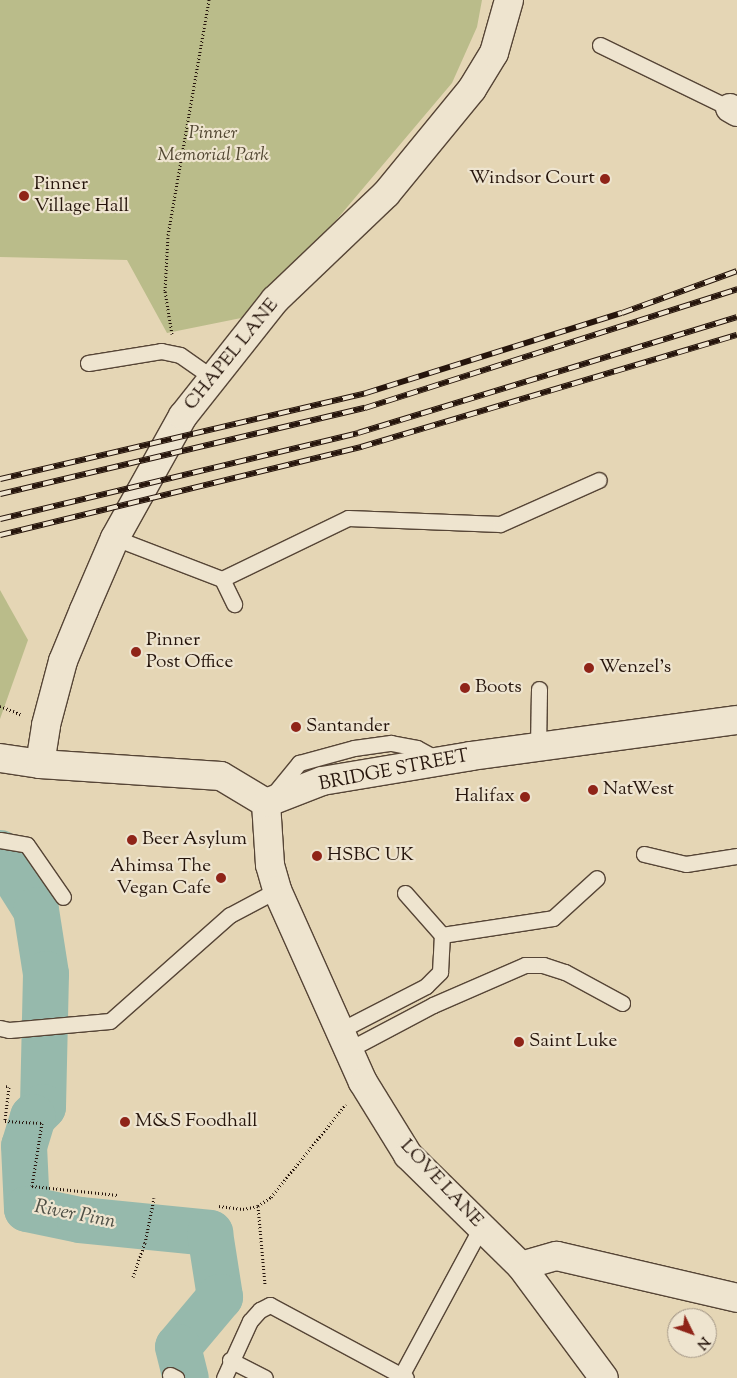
<!DOCTYPE html>
<html>
<head>
<meta charset="utf-8">
<style>
	body { margin:0 }
	#map { position:relative; width:737px; height:1378px; overflow:hidden; background:#e5d6b5; font-family:"Sorts Mill Goudy",serif }
	div>[style] { position:absolute }
	[style*='--x'] { left:calc(var(--x)*1px); top:calc(var(--y)*1px); width:calc(var(--w)*1px); rotate:calc(var(--a)*1deg) }
	.green>* { inset:0; background:#babc8a }
	.river>* { height:46px; margin:-23px; padding:0 23px; transform-origin:23px; border-radius:23px; background:#96b9ac }
	.path>* { height:3px; margin-top:-1.5px; transform-origin:0; background:repeating-linear-gradient(90deg,#26150c 0 1px,transparent 0 3.5px) }
	.roads { filter:drop-shadow(1px 0 #564536) drop-shadow(-1px 0 #564536) drop-shadow(0 1px #564536) drop-shadow(0 -1px #564536) }
	.lane>* { height:15px; margin:-7.5px; padding:0 7.5px; transform-origin:7.5px; border-radius:7.5px; background:#eee4cf }
	.street>* { height:28px; margin:-14px; padding:0 14px; transform-origin:14px; border-radius:14px; background:#eee4cf }
	.secondary>* { height:28px; margin:-14px; padding:0 14px; transform-origin:14px; border-radius:14px; background:#eee4cf }
	.rail>* { height:5.5px; margin-top:-2.75px; transform-origin:0; background:repeating-linear-gradient(90deg,#eee4cf 0 11px,#26150c 0 22px); box-sizing:border-box; border-block:1px solid #26150c }
	.dots>* { width:14px; height:14px; translate:-50% -50%; box-sizing:border-box; border:2px solid #eee4cf; border-radius:50% }
	span { translate:-50% -50%; white-space:nowrap; text-align:center; line-height:1.15; -webkit-text-stroke:4.5px #eee4cf; paint-order:stroke }
	.park-label { font-size:19px; color:#524732; font-style:italic }
	.poi-label { font-size:19px; color:#26150c }
	.right { translate:-100% -50%; text-align:right }
	.left { translate:0 -50%; text-align:left }
	.street-label { font-size:19px; color:#26150c }
	.water-label { font-size:20px; color:#4d4e44; font-style:italic }
	.north { position:absolute; left:667px; top:1308px; width:50px; height:50px; box-sizing:border-box; background:#eee4cf; border:1px solid #9e9181; border-radius:50%; rotate:132deg; font-size:14px; font-weight:700; line-height:20px; text-align:center; color:#26150c }
	.north::after { content:''; display:block; margin:auto; width:18px; height:22px; background:#8f2418; clip-path:polygon(50% 0,100% 100%,50% 72%,0 100%) }
</style>
</head>
<body>
<div id="map">
	<div class="green">
		<i style="clip-path:polygon(0 0,482px 0,477px 27px,452px 83px,256px 315px,167px 333px,127px 260px,0 257px)"></i>
		<i style="clip-path:polygon(0 590px,28px 640px,0 719px)"></i>
	</div>
	<div class="river">
		<i style="--x:0;--y:853;--w:67;--a:57.7"></i>
		<i style="--x:36;--y:910;--w:65;--a:81.1"></i>
		<i style="--x:46;--y:974;--w:133;--a:91.3"></i>
		<i style="--x:43;--y:1107;--w:14;--a:135"></i>
		<i style="--x:33;--y:1117;--w:30;--a:107"></i>
		<i style="--x:24;--y:1146;--w:63;--a:87.3"></i>
		<i style="--x:27;--y:1209;--w:54;--a:11.7"></i>
		<i style="--x:80;--y:1220;--w:131;--a:5.7"></i>
		<i style="--x:210;--y:1233;--w:65;--a:81.1"></i>
		<i style="--x:220;--y:1297;--w:65;--a:130"></i>
		<i style="--x:178;--y:1347;--w:32;--a:76"></i>
	</div>
	<div class="path">
		<i style="--x:172;--y:334;--w:44;--a:-99.2"></i>
		<i style="--x:165;--y:291;--w:56;--a:-86.9"></i>
		<i style="--x:168;--y:235;--w:239;--a:-80.1"></i>
		<i style="--x:0;--y:706;--w:24;--a:22"></i>
		<i style="--x:6;--y:1086;--w:3;--a:18"></i>
		<i style="--x:9;--y:1087;--w:34;--a:97"></i>
		<i style="--x:5;--y:1121;--w:37;--a:3"></i>
		<i style="--x:42;--y:1123;--w:64;--a:99"></i>
		<i style="--x:32;--y:1186;--w:86;--a:6"></i>
		<i style="--x:219;--y:1206;--w:24;--a:7"></i>
		<i style="--x:243;--y:1209;--w:15;--a:-11"></i>
		<i style="--x:258;--y:1206;--w:16;--a:-35"></i>
		<i style="--x:271;--y:1197;--w:119;--a:-51.1"></i>
		<i style="--x:258;--y:1206;--w:79;--a:84.9"></i>
		<i style="--x:133;--y:1277;--w:36;--a:-71"></i>
		<i style="--x:145;--y:1243;--w:46;--a:-78.7"></i>
	</div>
	<div class="roads">
		<div class="lane">
			<i style="--x:600;--y:45;--w:144;--a:25.9"></i>
			<i style="--x:88;--y:363;--w:74;--a:-9.3"></i>
			<i style="--x:161;--y:351;--w:19;--a:12"></i>
			<i style="--x:180;--y:355;--w:39;--a:35"></i>
			<i style="--x:115;--y:538;--w:115;--a:21"></i>
			<i style="--x:222;--y:579;--w:140;--a:-25.8"></i>
			<i style="--x:348;--y:518;--w:152;--a:2.3"></i>
			<i style="--x:500;--y:524;--w:108;--a:-24"></i>
			<i style="--x:222;--y:579;--w:28;--a:64"></i>
			<i style="--x:538;--y:747;--w:58;--a:-89"></i>
			<i style="--x:272;--y:796;--w:43;--a:-50.7"></i>
			<i style="--x:299;--y:763;--w:57;--a:-15.3"></i>
			<i style="--x:354;--y:748;--w:37;--a:-8"></i>
			<i style="--x:391;--y:743;--w:26;--a:11"></i>
			<i style="--x:417;--y:748;--w:23;--a:29"></i>
			<i style="--x:0;--y:840;--w:27;--a:10"></i>
			<i style="--x:27;--y:845;--w:63;--a:55.3"></i>
			<i style="--x:644;--y:854;--w:43;--a:13.4"></i>
			<i style="--x:686;--y:864;--w:52;--a:-8.9"></i>
			<i style="--x:442;--y:935;--w:112;--a:-8.7"></i>
			<i style="--x:553;--y:918;--w:59;--a:-42.3"></i>
			<i style="--x:0;--y:1028;--w:9;--a:13"></i>
			<i style="--x:9;--y:1030;--w:101;--a:-5.1"></i>
			<i style="--x:110;--y:1021;--w:160;--a:-41.5"></i>
			<i style="--x:230;--y:915;--w:53;--a:-28"></i>
			<i style="--x:339;--y:1031;--w:98;--a:-27.3"></i>
			<i style="--x:426;--y:986;--w:20;--a:-45"></i>
			<i style="--x:440;--y:972;--w:37;--a:-87"></i>
			<i style="--x:442;--y:935;--w:56;--a:-131.4"></i>
			<i style="--x:348;--y:1050;--w:96;--a:-27.9"></i>
			<i style="--x:433;--y:1005;--w:100;--a:-23.5"></i>
			<i style="--x:525;--y:965;--w:18;--a:0"></i>
			<i style="--x:543;--y:965;--w:23;--a:18"></i>
			<i style="--x:565;--y:972;--w:65;--a:28.5"></i>
			<i style="--x:230;--y:1360;--w:39;--a:27"></i>
			<i style="--x:402;--y:1374;--w:167;--a:-61.7"></i>
			<i style="--x:170;--y:1375;--w:7;--a:27"></i>
			<i style="--x:224;--y:1378;--w:63;--a:-65.5"></i>
			<i style="--x:250;--y:1321;--w:15;--a:-48"></i>
			<i style="--x:260;--y:1310;--w:11;--a:-27"></i>
			<i style="--x:270;--y:1305;--w:154;--a:28.2"></i>
		</div>
		<div class="street">
			<i style="--x:730;--y:108;--w:8;--a:30"></i>
			<i style="--x:40;--y:764;--w:39;--a:-81"></i>
			<i style="--x:46;--y:725;--w:66;--a:-75.1"></i>
			<i style="--x:63;--y:661;--w:55;--a:-67.6"></i>
			<i style="--x:84;--y:610;--w:78;--a:-66.7"></i>
			<i style="--x:115;--y:538;--w:140;--a:-60.9"></i>
			<i style="--x:183;--y:416;--w:148;--a:-51.6"></i>
			<i style="--x:275;--y:300;--w:153;--a:-43.7"></i>
			<i style="--x:386;--y:194;--w:136;--a:-50.7"></i>
			<i style="--x:472;--y:89;--w:42;--a:-58.6"></i>
			<i style="--x:494;--y:53;--w:55;--a:-74.2"></i>
			<i style="--x:266;--y:803;--w:62;--a:86.3"></i>
			<i style="--x:270;--y:865;--w:26;--a:74"></i>
			<i style="--x:277;--y:890;--w:210;--a:65.9"></i>
			<i style="--x:363;--y:1082;--w:86;--a:58.3"></i>
			<i style="--x:408;--y:1155;--w:158;--a:44.5"></i>
			<i style="--x:521;--y:1266;--w:139;--a:53.5"></i>
			<i style="--x:521;--y:1266;--w:37;--a:-16"></i>
			<i style="--x:557;--y:1256;--w:185;--a:13.1"></i>
		</div>
		<div class="secondary">
			<i style="--x:0;--y:758;--w:40;--a:8.5"></i>
			<i style="--x:40;--y:764;--w:181;--a:3.8"></i>
			<i style="--x:221;--y:776;--w:52;--a:31"></i>
			<i style="--x:266;--y:803;--w:60;--a:-21.4"></i>
			<i style="--x:322;--y:781;--w:151;--a:-9.5"></i>
			<i style="--x:471;--y:756;--w:268;--a:-7.7"></i>
		</div>
	</div>
	<div class="rail">
		<i style="--x:0;--y:479;--w:376;--a:-13.2"></i>
		<i style="--x:366;--y:393;--w:268;--a:-17.4"></i>
		<i style="--x:622;--y:313;--w:122;--a:-20.1"></i>
		<i style="--x:0;--y:494;--w:375;--a:-13.3"></i>
		<i style="--x:365;--y:408;--w:391;--a:-17.7"></i>
		<i style="--x:0;--y:519;--w:368;--a:-13.5"></i>
		<i style="--x:358;--y:433;--w:396;--a:-17"></i>
		<i style="--x:0;--y:535;--w:372;--a:-13.7"></i>
		<i style="--x:361;--y:447;--w:392;--a:-16.6"></i>
	</div>
	<div class="dots">
		<i style="left:605px;top:179px;background:#8f2418"></i>
		<i style="left:24px;top:196px;background:#8f2418"></i>
		<i style="left:136px;top:652px;background:#8f2418"></i>
		<i style="left:589px;top:668px;background:#8f2418"></i>
		<i style="left:465px;top:688px;background:#8f2418"></i>
		<i style="left:296px;top:727px;background:#8f2418"></i>
		<i style="left:593px;top:790px;background:#8f2418"></i>
		<i style="left:525px;top:797px;background:#8f2418"></i>
		<i style="left:132px;top:840px;background:#8f2418"></i>
		<i style="left:317px;top:856px;background:#8f2418"></i>
		<i style="left:221px;top:878px;background:#8f2418"></i>
		<i style="left:519px;top:1042px;background:#8f2418"></i>
		<i style="left:125px;top:1122px;background:#8f2418"></i>
	</div>
	<div class="park-label">
		<span style="left:213px;top:145px">Pinner<br>Memorial Park</span>
	</div>
	<div class="poi-label">
		<span class="right" style="left:595px;top:179px">Windsor Court</span>
		<span class="left" style="left:34px;top:196px">Pinner<br>Village Hall</span>
		<span class="left" style="left:146px;top:652px">Pinner<br>Post Office</span>
		<span class="left" style="left:599px;top:668px">Wenzel's</span>
		<span class="left" style="left:475px;top:688px">Boots</span>
		<span class="left" style="left:306px;top:727px">Santander</span>
		<span class="left" style="left:603px;top:790px">NatWest</span>
		<span class="right" style="left:515px;top:797px">Halifax</span>
		<span class="left" style="left:142px;top:840px">Beer Asylum</span>
		<span class="left" style="left:327px;top:856px">HSBC UK</span>
		<span class="right" style="left:211px;top:878px">Ahimsa The<br>Vegan Cafe</span>
		<span class="left" style="left:529px;top:1042px">Saint Luke</span>
		<span class="left" style="left:135px;top:1122px">M&amp;S Foodhall</span>
	</div>
	<div class="street-label">
		<span style="left:232px;top:355px;rotate:-51deg">CHAPEL LANE</span>
		<span style="left:394px;top:771px;rotate:-11deg">BRIDGE STREET</span>
		<span style="left:441px;top:1184px;rotate:47deg">LOVE LANE</span>
	</div>
	<div class="water-label">
		<span style="left:75px;top:1215px;rotate:11deg">River Pinn</span>
	</div>
	<div class="north">N</div>
</div>
</body>
</html>
